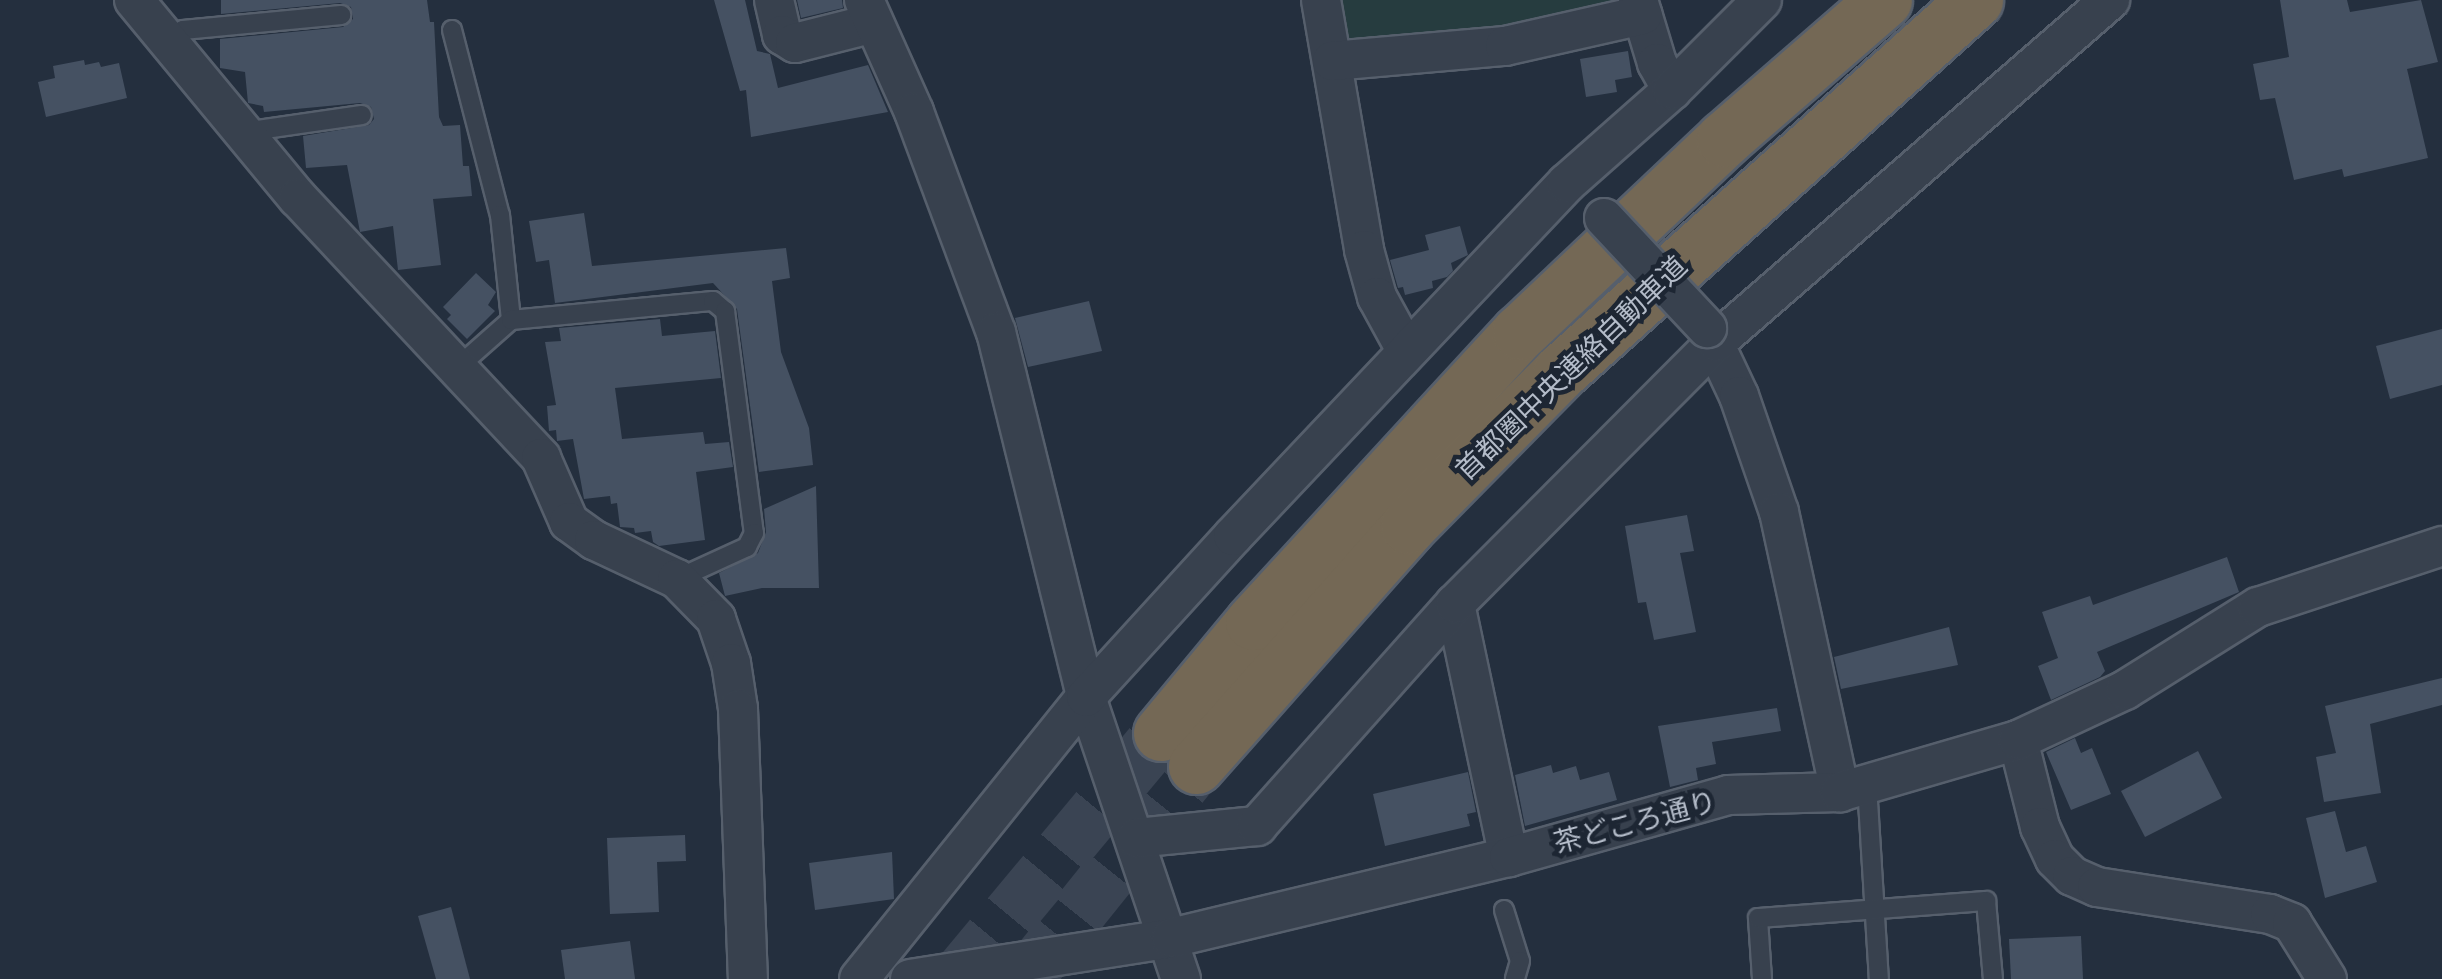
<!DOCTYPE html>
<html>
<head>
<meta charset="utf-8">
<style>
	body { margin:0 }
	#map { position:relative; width:2442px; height:979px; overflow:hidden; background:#242f3e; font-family:Quicksand,"Noto Sans JP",sans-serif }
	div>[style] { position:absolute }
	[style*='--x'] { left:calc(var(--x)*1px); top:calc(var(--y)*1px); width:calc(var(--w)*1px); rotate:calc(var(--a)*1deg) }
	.green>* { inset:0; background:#263c3f }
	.building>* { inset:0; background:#455162 }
	.highway-tunnel>* { height:55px; margin-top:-27.5px; transform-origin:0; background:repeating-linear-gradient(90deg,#3a4453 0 55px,transparent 0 83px) }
	.roads { filter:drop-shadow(2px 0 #565f6c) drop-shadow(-2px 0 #565f6c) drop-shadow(0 2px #565f6c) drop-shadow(0 -2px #565f6c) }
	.lane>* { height:18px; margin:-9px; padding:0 9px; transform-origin:9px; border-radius:9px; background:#38414e }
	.street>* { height:38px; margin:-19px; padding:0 19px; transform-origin:19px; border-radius:19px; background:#38414e }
	.highway>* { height:55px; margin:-27.5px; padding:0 27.5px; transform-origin:27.5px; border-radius:27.5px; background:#746855 }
	.bridges { filter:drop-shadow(2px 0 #565f6c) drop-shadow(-2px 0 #565f6c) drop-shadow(0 2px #565f6c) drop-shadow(0 -2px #565f6c) }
	.street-bridge>* { height:38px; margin:-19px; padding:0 19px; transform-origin:19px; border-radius:19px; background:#38414e }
	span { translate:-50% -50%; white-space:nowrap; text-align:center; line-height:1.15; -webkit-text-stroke:9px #1d2633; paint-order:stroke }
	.street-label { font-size:28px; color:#b4bcc9 }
</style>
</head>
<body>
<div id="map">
	<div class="green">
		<i style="clip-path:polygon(1327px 0,1632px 0,1626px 13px,1348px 51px)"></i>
	</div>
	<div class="building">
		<i style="clip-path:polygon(221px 0,427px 0,430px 22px,434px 22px,439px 117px,443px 126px,460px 125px,463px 166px,469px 166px,472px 196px,433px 199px,441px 265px,398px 270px,393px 226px,360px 232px,347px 165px,306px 168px,303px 136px,369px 125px,374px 119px,371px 107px,360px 103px,264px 112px,263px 106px,248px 103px,245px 72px,220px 68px,220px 39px,343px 27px,353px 19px,351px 7px,340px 3px,221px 14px)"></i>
		<i style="clip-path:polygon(714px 0,745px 0,757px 51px,770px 54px,778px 88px,868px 65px,888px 112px,751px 137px,746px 90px,740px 91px)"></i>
		<i style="clip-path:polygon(797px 0,842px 0,843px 8px,801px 18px)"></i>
		<i style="clip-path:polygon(2280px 0,2347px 0,2350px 12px,2421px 0,2438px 62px,2407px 69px,2428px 158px,2344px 177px,2342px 169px,2294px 180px,2275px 98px,2260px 100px,2253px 64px,2289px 57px)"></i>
		<i style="clip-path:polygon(1628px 51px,1632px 77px,1615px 80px,1617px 92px,1586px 97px,1580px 59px)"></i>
		<i style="clip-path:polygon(84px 60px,85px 65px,99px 62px,101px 67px,119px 63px,127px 98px,46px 117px,38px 82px,55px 78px,53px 66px)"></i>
		<i style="clip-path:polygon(584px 213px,592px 266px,786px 248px,790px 278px,772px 281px,781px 352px,809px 428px,813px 465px,759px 472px,737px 309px,713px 283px,555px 303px,549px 260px,536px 262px,529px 221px)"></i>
		<i style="clip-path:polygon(1460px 226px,1468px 255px,1451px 263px,1453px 271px,1447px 277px,1432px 281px,1433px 288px,1405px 295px,1403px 287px,1398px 288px,1390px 260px,1429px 250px,1425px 235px)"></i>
		<i style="clip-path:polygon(476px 273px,496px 292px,488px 305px,495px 311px,467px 339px,447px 319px,451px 315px,443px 307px)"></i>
		<i style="clip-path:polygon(1089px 301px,1102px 351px,1028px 367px,1015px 318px)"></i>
		<i style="clip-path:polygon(660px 319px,662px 336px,715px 331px,721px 378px,615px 388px,622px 439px,703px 432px,705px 444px,729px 442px,733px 467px,696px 472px,705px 540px,659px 546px,653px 542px,651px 531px,635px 533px,634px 528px,620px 527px,617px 503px,611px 504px,610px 496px,584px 499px,573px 439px,557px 441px,556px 430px,549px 431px,547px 406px,556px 405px,545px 342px,561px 341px,559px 328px)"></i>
		<i style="clip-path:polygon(2442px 329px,2442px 385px,2390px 399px,2376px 346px)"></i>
		<i style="clip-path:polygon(816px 486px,819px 588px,762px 588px,725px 596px,719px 573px,758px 553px,766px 532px,764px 509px)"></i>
		<i style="clip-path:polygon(1687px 515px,1694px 551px,1680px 553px,1696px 632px,1654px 640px,1646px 602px,1638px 603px,1625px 526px)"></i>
		<i style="clip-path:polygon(2227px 557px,2239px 592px,2097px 652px,2105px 671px,2100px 677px,2051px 700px,2038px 666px,2058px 658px,2042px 612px,2090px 596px,2093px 605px)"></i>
		<i style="clip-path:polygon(1949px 627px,1958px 665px,1841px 689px,1834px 657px)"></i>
		<i style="clip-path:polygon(2442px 678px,2442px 705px,2370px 724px,2381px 793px,2324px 802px,2316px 757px,2336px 753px,2325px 706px)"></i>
		<i style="clip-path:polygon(1777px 708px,1781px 731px,1712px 742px,1716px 764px,1696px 768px,1698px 780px,1670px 787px,1658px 726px)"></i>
		<i style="clip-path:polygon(2075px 738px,2081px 753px,2092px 748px,2111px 794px,2071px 810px,2046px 752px)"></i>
		<i style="clip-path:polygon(2198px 751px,2222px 798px,2145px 837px,2121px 791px)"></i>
		<i style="clip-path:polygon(1551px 765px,1553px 773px,1576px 766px,1580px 780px,1609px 772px,1617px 800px,1525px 826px,1515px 775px)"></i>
		<i style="clip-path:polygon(1468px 772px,1476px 812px,1467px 814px,1470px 826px,1385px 846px,1373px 794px)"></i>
		<i style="clip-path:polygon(2335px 811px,2346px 852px,2366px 846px,2377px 882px,2325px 898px,2306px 818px)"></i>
		<i style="clip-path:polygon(685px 835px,686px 861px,657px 862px,659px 912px,610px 914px,607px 838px)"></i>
		<i style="clip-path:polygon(892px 852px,894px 899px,815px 910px,809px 863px)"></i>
		<i style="clip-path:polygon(451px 907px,470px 979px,436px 979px,418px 916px)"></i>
		<i style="clip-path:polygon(2081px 936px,2083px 979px,2011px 979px,2009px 939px)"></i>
		<i style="clip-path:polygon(630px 941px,635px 979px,565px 979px,561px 950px)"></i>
	</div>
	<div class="highway-tunnel">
		<i style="--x:956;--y:979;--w:320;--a:-50.2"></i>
		<i style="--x:1025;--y:979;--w:273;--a:-51.2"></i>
	</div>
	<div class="roads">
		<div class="lane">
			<i style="--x:452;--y:30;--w:191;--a:75.5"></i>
			<i style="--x:500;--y:215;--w:106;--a:84"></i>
			<i style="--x:511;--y:320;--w:69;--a:138.5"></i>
			<i style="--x:166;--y:39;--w:19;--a:-28"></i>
			<i style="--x:183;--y:30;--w:159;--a:-5.4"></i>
			<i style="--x:244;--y:132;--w:119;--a:-8.2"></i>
			<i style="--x:511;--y:320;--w:203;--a:-5.4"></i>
			<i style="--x:713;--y:301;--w:16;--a:40"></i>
			<i style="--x:725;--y:311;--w:224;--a:82.6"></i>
			<i style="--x:754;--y:533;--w:16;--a:117"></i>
			<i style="--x:747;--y:547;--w:77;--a:155.4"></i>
			<i style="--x:1867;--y:785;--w:194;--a:86.5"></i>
			<i style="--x:1504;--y:910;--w:53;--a:72.6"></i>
			<i style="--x:1520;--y:961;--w:19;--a:106"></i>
			<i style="--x:1762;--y:979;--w:61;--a:-93.8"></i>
			<i style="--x:1758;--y:918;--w:229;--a:-4.3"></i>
			<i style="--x:1986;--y:901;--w:78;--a:84.9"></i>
		</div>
		<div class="street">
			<i style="--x:134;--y:0;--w:257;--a:50.4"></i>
			<i style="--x:298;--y:198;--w:356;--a:46.9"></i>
			<i style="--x:541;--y:458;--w:70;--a:66.4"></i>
			<i style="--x:569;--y:522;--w:31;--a:36"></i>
			<i style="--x:594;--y:540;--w:92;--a:25.2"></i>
			<i style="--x:677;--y:579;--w:56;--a:45.7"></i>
			<i style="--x:716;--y:619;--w:46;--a:71.2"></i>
			<i style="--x:731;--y:663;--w:47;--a:81.3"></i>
			<i style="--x:738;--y:709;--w:270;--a:87.9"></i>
			<i style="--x:774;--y:0;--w:36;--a:77"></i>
			<i style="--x:782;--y:35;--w:15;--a:32"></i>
			<i style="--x:795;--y:43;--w:81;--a:-14.2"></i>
			<i style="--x:864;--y:0;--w:123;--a:65.9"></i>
			<i style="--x:914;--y:112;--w:235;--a:69.6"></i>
			<i style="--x:996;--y:332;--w:376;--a:76.1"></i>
			<i style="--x:1086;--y:697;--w:298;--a:71.4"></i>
			<i style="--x:1321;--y:0;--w:254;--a:80.2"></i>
			<i style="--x:1364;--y:250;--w:49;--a:74.5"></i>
			<i style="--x:1377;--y:297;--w:60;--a:61.3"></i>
			<i style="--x:1638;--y:0;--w:66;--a:73.2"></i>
			<i style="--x:1657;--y:63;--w:31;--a:61"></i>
			<i style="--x:1332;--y:61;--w:174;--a:-5"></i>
			<i style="--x:1505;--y:46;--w:141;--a:-12.7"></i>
			<i style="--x:1707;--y:328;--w:75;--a:64.8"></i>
			<i style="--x:1739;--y:396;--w:123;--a:71"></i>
			<i style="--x:1779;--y:512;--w:287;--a:77.7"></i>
			<i style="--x:1455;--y:604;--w:259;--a:78"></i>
			<i style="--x:2018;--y:740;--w:90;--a:75.8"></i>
			<i style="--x:2040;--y:827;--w:35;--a:65"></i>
			<i style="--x:2055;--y:859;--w:24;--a:45"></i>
			<i style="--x:2072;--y:876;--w:27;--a:24"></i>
			<i style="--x:2097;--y:887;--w:175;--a:8.9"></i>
			<i style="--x:2270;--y:914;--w:24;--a:22"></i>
			<i style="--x:2292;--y:923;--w:66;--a:58"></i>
			<i style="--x:1136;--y:838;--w:122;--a:-5.7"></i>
			<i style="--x:1257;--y:826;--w:297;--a:-48.3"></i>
			<i style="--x:1455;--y:604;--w:370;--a:-45.1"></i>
			<i style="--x:1716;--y:342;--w:522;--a:-40.96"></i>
			<i style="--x:859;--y:979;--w:362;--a:-51.2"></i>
			<i style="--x:1086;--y:697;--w:218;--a:-47.6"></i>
			<i style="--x:1233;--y:536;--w:486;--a:-46.6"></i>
			<i style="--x:1567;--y:183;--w:140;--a:-41.5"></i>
			<i style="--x:1672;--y:90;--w:127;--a:-45"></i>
			<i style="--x:910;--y:979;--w:264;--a:-8.9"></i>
			<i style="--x:1171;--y:938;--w:348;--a:-13.5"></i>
			<i style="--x:1509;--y:857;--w:228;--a:-15.8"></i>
			<i style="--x:1728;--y:795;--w:112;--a:-1.5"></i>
			<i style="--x:1840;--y:792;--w:185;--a:-16.3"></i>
			<i style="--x:2018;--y:740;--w:118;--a:-25"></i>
			<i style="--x:2125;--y:690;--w:157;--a:-32"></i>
			<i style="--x:2258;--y:607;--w:194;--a:-18.3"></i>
		</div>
		<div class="highway">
			<i style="--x:1161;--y:733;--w:144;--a:-50.3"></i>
			<i style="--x:1253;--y:622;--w:394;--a:-47.4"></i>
			<i style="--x:1520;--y:332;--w:281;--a:-43.4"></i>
			<i style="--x:1724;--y:139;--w:212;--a:-41"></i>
			<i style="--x:1196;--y:766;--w:320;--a:-48.5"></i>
			<i style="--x:1408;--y:526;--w:218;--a:-45.4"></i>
			<i style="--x:1561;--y:371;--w:556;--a:-41.86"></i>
		</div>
	</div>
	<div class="bridges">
		<div class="street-bridge">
			<i style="--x:1604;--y:218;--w:151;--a:46.9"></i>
		</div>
	</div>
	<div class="street-label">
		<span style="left:1571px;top:368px;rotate:-44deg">首都圏中央連絡自動車道</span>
		<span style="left:1635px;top:822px;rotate:-15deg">茶どころ通り</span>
	</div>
</div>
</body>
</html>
